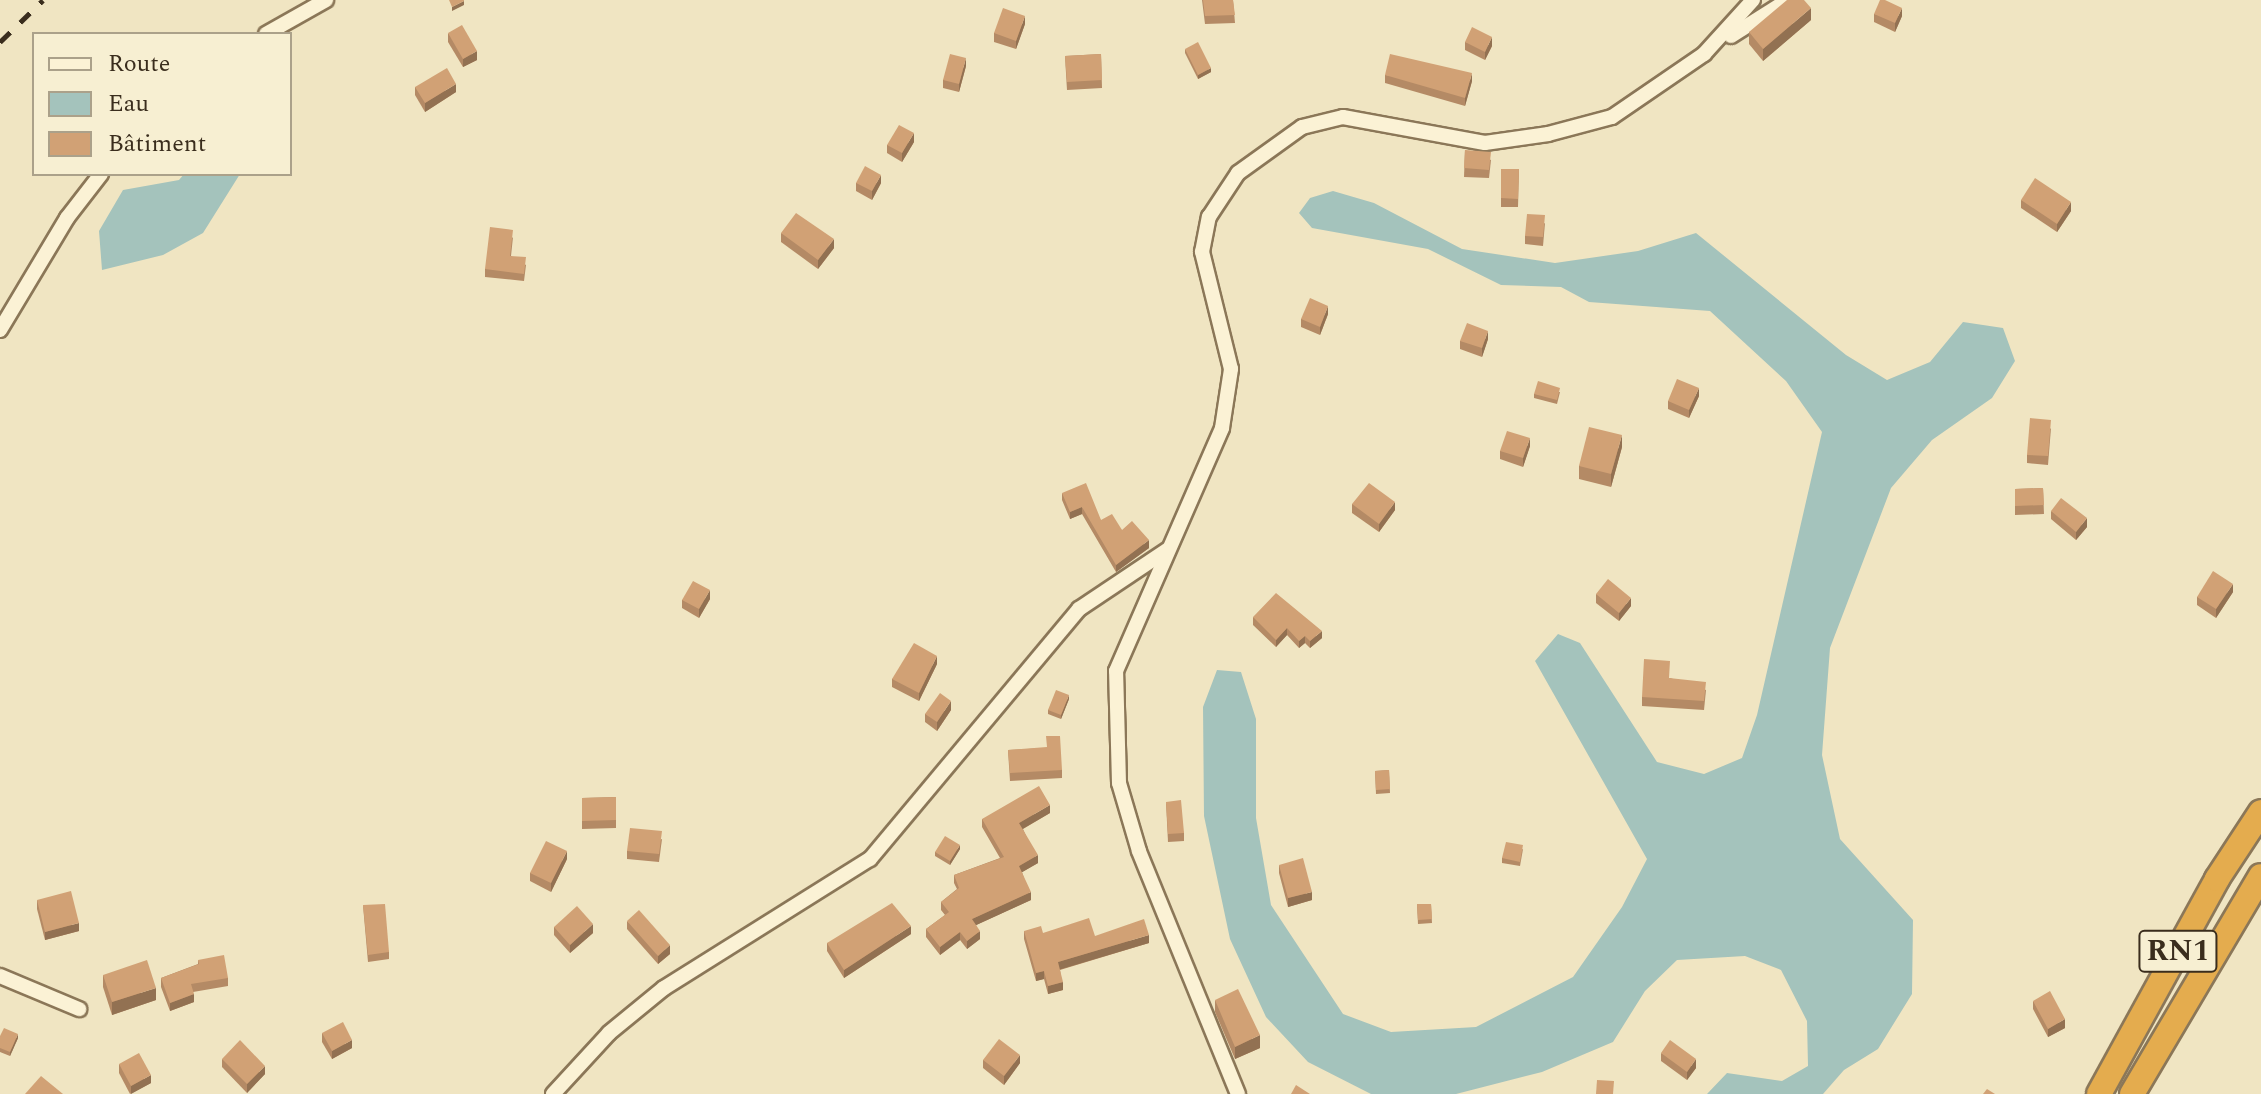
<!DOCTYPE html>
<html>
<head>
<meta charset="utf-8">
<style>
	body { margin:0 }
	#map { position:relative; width:2261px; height:1094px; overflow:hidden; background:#f0e5c2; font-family:Spectral,serif }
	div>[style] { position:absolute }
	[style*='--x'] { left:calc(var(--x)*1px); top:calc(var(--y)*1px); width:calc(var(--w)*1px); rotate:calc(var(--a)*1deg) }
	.water>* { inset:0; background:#a4c3bc }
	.roads { filter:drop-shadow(2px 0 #8b7758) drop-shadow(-2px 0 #8b7758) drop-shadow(0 2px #8b7758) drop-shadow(0 -2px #8b7758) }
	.street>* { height:14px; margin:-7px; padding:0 7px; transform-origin:7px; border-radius:7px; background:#fbf2d5 }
	.highway>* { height:24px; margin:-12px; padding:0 12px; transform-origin:12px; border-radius:12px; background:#e4ac4e }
	.rail>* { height:5px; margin-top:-2.5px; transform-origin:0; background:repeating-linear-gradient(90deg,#3a2d1d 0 14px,transparent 0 28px) }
	.wall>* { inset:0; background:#b48a65 }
	.shaded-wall>* { inset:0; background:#927152 }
	.building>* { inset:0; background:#d1a175 }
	span { translate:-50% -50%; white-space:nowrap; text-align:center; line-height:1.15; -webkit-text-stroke:8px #f7efd2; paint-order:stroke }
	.shield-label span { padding:2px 6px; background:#f7efd2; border:2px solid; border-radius:6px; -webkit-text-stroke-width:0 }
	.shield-label { font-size:30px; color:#3a2d1d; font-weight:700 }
	.legend { position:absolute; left:32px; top:32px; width:260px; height:144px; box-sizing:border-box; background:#f7efd2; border:2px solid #aba18a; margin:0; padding:10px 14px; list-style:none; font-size:24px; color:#3a2d1d }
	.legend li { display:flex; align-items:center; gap:16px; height:40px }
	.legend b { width:40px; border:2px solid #aba18a }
</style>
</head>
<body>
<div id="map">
	<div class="water">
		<i style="clip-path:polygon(184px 174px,240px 174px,203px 233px,163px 255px,102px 270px,99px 231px,123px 190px,179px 180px)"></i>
		<i style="clip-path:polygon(1333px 191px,1374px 203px,1462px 249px,1555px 263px,1638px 251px,1696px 233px,1846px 355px,1887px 380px,1930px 362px,1963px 322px,2003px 328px,2015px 361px,1992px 398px,1932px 440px,1891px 488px,1830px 648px,1822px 755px,1840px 839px,1913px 920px,1912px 994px,1878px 1049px,1844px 1070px,1823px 1094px,1707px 1094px,1727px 1073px,1782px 1081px,1808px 1066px,1807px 1021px,1781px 970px,1745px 956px,1677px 960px,1645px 991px,1613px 1042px,1542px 1072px,1456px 1094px,1371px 1094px,1308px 1062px,1266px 1017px,1230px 939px,1204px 816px,1203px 707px,1217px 670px,1241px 672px,1256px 719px,1256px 818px,1271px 905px,1343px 1014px,1391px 1032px,1476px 1027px,1573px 977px,1622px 907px,1647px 859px,1535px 661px,1558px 634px,1580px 643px,1657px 762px,1704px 774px,1742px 758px,1757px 715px,1822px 432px,1786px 381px,1710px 311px,1589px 302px,1561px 287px,1501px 285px,1428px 249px,1312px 228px,1299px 213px,1310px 198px)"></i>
	</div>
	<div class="roads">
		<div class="street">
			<i style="--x:266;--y:34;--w:69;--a:-29.5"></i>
			<i style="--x:1731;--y:36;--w:67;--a:-32.3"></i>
			<i style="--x:0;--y:330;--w:131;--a:-59.1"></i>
			<i style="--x:67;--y:218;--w:56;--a:-52.3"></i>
			<i style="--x:0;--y:976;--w:86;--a:22.7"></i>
			<i style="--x:553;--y:1094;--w:83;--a:-47.4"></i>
			<i style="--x:609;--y:1033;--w:71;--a:-39.3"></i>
			<i style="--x:664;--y:988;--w:243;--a:-32.1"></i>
			<i style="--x:870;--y:859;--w:326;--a:-50.1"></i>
			<i style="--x:1079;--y:609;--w:106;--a:-33.8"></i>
			<i style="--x:1238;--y:1094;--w:262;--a:-112.2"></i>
			<i style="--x:1139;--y:851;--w:71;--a:-106.4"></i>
			<i style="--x:1119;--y:783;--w:112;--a:-91.5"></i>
			<i style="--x:1116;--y:671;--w:265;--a:-66.4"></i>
			<i style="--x:1222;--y:428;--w:60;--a:-81.3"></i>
			<i style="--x:1231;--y:369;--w:121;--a:-103.9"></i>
			<i style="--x:1202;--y:252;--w:36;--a:-79"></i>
			<i style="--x:1209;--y:217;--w:53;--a:-56.6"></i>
			<i style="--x:1238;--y:173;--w:79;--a:-35.7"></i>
			<i style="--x:1302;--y:127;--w:42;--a:-13.7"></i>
			<i style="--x:1343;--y:117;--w:144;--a:10.4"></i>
			<i style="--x:1485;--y:143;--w:64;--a:-8.1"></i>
			<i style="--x:1548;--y:134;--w:66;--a:-14.9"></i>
			<i style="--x:1612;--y:117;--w:112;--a:-34.4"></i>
			<i style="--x:1704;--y:54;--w:73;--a:-47.8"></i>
		</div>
		<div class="highway">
			<i style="--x:2099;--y:1094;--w:245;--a:-61.2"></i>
			<i style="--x:2217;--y:879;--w:80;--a:-56.7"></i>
			<i style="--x:2132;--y:1094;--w:253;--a:-59.4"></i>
		</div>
	</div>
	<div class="rail">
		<i style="--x:0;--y:42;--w:60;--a:-44.3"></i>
	</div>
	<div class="wall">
		<i style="clip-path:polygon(1202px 0,1233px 0,1235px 23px,1205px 24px)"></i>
		<i style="clip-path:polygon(1874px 14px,1902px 16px,1895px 32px,1874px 22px)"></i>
		<i style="clip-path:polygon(1811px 20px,1763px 61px,1749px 44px,1749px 32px)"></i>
		<i style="clip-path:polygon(1025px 24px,1016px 49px,994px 42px,994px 33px)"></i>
		<i style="clip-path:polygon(448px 33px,477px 60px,463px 67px,448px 42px)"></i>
		<i style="clip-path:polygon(1465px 42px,1492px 46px,1485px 60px,1465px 50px)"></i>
		<i style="clip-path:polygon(1185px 49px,1211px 72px,1198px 79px,1185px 53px)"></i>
		<i style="clip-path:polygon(1101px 54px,1102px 88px,1067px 90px,1065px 56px)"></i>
		<i style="clip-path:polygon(966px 66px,959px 92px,943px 88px,943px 80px)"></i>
		<i style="clip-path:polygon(1385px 75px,1472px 81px,1465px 106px,1385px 83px)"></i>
		<i style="clip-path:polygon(415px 87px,456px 92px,425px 112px,415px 95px)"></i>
		<i style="clip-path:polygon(914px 142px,902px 162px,887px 153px,887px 145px)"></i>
		<i style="clip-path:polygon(1465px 150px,1491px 160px,1489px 178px,1464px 177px)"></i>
		<i style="clip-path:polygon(1501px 169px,1519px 169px,1518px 207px,1501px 207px)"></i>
		<i style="clip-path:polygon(856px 183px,881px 183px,872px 200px,856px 191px)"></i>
		<i style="clip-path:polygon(2021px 200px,2071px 211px,2057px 232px,2021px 208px)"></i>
		<i style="clip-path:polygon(1545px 223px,1543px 246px,1525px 244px,1525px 236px)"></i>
		<i style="clip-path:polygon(781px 233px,834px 248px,818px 269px,781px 242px)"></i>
		<i style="clip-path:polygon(513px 237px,511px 256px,526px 265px,524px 281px,485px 277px,485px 269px)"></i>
		<i style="clip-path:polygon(1328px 314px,1320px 335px,1301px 327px,1301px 319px)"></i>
		<i style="clip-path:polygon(1488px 339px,1482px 357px,1460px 349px,1460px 341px)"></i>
		<i style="clip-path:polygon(1560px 392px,1557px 404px,1534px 398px,1534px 394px)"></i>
		<i style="clip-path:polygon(1699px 396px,1689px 418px,1668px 409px,1668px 401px)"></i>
		<i style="clip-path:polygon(2051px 428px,2048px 465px,2027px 463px,2027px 455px)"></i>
		<i style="clip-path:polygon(1530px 446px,1523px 467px,1500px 459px,1500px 451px)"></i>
		<i style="clip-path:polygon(1622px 447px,1611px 487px,1579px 479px,1579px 466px)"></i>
		<i style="clip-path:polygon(2043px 488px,2044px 514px,2015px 515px,2015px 489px)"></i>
		<i style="clip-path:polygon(1062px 493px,1101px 520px,1122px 530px,1149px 548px,1116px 572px,1082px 514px,1070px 519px,1062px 500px)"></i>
		<i style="clip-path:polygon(1352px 504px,1395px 510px,1379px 532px,1352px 513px)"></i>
		<i style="clip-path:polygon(2051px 511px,2087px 527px,2076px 540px,2051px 519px)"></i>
		<i style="clip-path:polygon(2233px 592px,2216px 618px,2197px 605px,2197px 597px)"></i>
		<i style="clip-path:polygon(1596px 594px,1631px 606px,1619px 621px,1596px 603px)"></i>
		<i style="clip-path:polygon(710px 599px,699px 618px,682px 608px,682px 600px)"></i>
		<i style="clip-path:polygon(1253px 617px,1322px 638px,1310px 648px,1305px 643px,1299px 648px,1287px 635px,1276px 647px,1253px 625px)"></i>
		<i style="clip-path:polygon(937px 664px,919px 701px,892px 687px,892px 679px)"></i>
		<i style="clip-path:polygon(1670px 678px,1706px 690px,1704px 710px,1642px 706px,1642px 697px)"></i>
		<i style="clip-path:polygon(1069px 699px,1061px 719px,1048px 714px,1048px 710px)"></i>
		<i style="clip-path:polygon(951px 710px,937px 731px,925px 722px,925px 714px)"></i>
		<i style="clip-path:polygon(1046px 748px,1062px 770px,1062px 778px,1010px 781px,1008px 750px)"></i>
		<i style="clip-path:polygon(1389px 770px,1390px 793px,1376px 794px,1375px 771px)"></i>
		<i style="clip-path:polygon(616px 797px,616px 828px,582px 829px,582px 798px)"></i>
		<i style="clip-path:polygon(1166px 802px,1184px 833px,1184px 841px,1168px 842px)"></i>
		<i style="clip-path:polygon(1050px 813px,1023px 829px,1038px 863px,1022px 872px,1031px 900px,976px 925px,980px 939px,967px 949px,960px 940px,940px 955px,926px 937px,926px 929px,945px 915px,941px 910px,941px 902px,957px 889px,954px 883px,954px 875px,1000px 858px,982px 827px,982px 819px)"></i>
		<i style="clip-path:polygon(662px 839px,659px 862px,627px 859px,627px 851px)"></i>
		<i style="clip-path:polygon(960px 849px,950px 865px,935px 856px,935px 852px)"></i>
		<i style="clip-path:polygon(1523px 849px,1520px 866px,1502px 863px,1502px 858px)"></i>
		<i style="clip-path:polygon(567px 859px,551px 892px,530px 881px,530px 873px)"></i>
		<i style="clip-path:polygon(1279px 865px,1312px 900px,1288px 907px,1279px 873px)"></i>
		<i style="clip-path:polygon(37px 900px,79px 931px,45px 940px,37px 909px)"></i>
		<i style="clip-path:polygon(1417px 904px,1431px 904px,1432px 923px,1418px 924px)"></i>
		<i style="clip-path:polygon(363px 905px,389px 952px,389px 959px,368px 962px)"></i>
		<i style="clip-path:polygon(627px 921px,670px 954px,658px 964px,627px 929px)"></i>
		<i style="clip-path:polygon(554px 927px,593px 933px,570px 953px,554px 935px)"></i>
		<i style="clip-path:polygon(1024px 931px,1043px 933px,1095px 936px,1149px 943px,1060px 970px,1063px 990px,1048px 994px,1044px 979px,1036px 981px,1024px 939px)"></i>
		<i style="clip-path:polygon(911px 934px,844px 978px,827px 951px,827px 943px)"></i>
		<i style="clip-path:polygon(198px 960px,228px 978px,228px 986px,193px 992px,194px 1002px,170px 1011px,161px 987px,161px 978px,198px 964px)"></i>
		<i style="clip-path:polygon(103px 975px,156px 1000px,112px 1015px,103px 987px)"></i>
		<i style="clip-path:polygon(1215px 1000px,1260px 1048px,1235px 1059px,1215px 1012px)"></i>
		<i style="clip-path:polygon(2033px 1001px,2065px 1028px,2048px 1037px,2033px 1009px)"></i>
		<i style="clip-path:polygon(322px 1033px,352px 1048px,332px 1059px,322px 1042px)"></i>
		<i style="clip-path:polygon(0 1036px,18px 1038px,10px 1056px,0 1052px)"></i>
		<i style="clip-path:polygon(1661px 1053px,1696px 1068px,1687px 1080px,1661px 1061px)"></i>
		<i style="clip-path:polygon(222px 1059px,265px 1074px,247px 1093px,222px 1067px)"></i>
		<i style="clip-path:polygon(983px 1060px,1020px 1063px,1004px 1085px,983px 1068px)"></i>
		<i style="clip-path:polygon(119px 1064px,151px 1083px,130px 1094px,119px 1073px)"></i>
	</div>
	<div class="shaded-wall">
		<i style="clip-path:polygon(464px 1px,464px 5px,452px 11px,452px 7px)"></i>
		<i style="clip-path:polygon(1811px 8px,1811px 20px,1763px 61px,1763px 49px)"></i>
		<i style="clip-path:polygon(1902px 8px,1902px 16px,1895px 32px,1895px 23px)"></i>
		<i style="clip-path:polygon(1025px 16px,1025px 24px,1016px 49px,1016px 41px)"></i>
		<i style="clip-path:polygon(1492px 37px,1492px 46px,1485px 60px,1485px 52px)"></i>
		<i style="clip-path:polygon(477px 51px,477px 60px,463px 67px,463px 59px)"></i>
		<i style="clip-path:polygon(966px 58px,966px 66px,959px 92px,959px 84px)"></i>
		<i style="clip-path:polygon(1211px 68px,1211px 72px,1198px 79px,1198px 75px)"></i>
		<i style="clip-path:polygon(1472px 73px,1472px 81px,1465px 106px,1465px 98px)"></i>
		<i style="clip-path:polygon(456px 84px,456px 92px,425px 112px,425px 103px)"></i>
		<i style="clip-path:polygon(914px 133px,914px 142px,902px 162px,902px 153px)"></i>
		<i style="clip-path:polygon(881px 175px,881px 183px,872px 200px,872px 191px)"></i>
		<i style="clip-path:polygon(2071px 202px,2071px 211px,2057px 232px,2057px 224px)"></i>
		<i style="clip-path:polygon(834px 239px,834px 248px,818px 269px,818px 260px)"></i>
		<i style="clip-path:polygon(1328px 306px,1328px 314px,1320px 335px,1320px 327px)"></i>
		<i style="clip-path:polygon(1488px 331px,1488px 339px,1482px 357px,1482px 348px)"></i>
		<i style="clip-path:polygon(1699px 388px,1699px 396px,1689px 418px,1689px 410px)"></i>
		<i style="clip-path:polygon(1622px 435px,1622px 447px,1611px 487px,1611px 474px)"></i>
		<i style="clip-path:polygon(1530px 438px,1530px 446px,1523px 467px,1523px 458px)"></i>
		<i style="clip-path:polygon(1395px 502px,1395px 510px,1379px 532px,1379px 524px)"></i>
		<i style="clip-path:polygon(1082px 507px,1082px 514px,1070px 519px,1070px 512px)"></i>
		<i style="clip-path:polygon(2087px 518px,2087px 527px,2076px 540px,2076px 532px)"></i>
		<i style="clip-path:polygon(1149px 540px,1149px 548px,1116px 572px,1116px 565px)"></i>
		<i style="clip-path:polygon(2233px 584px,2233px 592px,2216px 618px,2216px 609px)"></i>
		<i style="clip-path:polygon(710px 590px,710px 599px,699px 618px,699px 609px)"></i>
		<i style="clip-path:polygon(1631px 598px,1631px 606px,1619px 621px,1619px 613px)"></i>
		<i style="clip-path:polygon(1287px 628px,1287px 635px,1276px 647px,1276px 640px)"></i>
		<i style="clip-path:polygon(1322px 631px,1322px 638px,1310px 648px,1310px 641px)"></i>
		<i style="clip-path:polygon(1305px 636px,1305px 643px,1299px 648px,1299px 641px)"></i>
		<i style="clip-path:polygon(937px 656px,937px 664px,919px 701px,919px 693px)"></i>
		<i style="clip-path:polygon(1069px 695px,1069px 699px,1061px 719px,1061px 715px)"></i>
		<i style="clip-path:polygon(951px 701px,951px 710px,937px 731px,937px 722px)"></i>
		<i style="clip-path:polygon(1050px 805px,1050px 813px,1019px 831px,1019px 823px)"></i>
		<i style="clip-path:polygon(960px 845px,960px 849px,950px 865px,950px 861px)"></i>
		<i style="clip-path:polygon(567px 851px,567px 859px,551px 892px,551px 883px)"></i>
		<i style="clip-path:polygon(1038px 855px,1038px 863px,1019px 874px,1019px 866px)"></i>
		<i style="clip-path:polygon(1031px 892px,1031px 900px,972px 927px,972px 919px)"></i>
		<i style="clip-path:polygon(1312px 892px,1312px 900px,1288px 907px,1288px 898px)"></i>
		<i style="clip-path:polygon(79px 923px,79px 931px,45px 940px,45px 932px)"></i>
		<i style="clip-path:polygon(593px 924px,593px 933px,570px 953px,570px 945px)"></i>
		<i style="clip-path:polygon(911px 926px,911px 934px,844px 978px,844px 970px)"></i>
		<i style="clip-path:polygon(980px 931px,980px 939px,967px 949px,967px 941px)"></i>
		<i style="clip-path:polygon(960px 932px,960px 940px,940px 955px,940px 947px)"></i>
		<i style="clip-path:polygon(1149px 935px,1149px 943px,1058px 970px,1058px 962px)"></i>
		<i style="clip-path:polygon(670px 945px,670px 954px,658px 964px,658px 956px)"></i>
		<i style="clip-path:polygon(1044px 971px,1044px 979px,1036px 981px,1036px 973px)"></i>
		<i style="clip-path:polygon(1063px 982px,1063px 990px,1048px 994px,1048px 986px)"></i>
		<i style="clip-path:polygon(156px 988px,156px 1000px,112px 1015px,112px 1002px)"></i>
		<i style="clip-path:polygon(194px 994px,194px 1002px,170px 1011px,170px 1003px)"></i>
		<i style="clip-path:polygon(2065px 1019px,2065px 1028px,2048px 1037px,2048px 1029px)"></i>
		<i style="clip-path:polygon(18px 1034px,18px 1038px,10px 1056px,10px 1052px)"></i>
		<i style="clip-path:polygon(1260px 1035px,1260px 1048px,1235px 1059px,1235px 1047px)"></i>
		<i style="clip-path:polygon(352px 1040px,352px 1048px,332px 1059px,332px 1051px)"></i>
		<i style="clip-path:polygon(1020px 1055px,1020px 1063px,1004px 1085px,1004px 1076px)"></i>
		<i style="clip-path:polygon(1696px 1059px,1696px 1068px,1687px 1080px,1687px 1072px)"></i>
		<i style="clip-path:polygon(265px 1066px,265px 1074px,247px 1093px,247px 1084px)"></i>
		<i style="clip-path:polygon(151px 1075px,151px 1083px,131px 1094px,131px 1086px)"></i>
	</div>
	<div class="building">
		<i style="clip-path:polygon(449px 0,464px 0,464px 1px,452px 7px)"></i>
		<i style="clip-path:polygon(1203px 0,1233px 0,1235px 15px,1205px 16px)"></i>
		<i style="clip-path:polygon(1787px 0,1804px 0,1811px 8px,1763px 49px,1749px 32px)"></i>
		<i style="clip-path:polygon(1880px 0,1885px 0,1902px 8px,1895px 23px,1874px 14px)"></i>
		<i style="clip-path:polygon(1003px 8px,1025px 16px,1016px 41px,994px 33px)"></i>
		<i style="clip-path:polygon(462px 25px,477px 51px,463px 59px,448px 33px)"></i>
		<i style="clip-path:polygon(1472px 27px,1492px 37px,1485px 52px,1465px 42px)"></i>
		<i style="clip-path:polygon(1198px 42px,1211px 68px,1198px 75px,1185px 49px)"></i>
		<i style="clip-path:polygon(950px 54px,966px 58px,959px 84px,943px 80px)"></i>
		<i style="clip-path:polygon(1101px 54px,1102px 80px,1067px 82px,1065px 56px)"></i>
		<i style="clip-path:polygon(1390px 54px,1472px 73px,1465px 98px,1385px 75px)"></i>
		<i style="clip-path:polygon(447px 68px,456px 84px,425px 103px,415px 87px)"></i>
		<i style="clip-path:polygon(899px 125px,914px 133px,902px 153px,887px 145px)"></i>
		<i style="clip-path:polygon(1465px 150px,1491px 152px,1489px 170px,1464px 168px)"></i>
		<i style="clip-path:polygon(865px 166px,881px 175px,872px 191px,856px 183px)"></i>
		<i style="clip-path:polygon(1501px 169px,1519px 169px,1518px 199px,1501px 198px)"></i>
		<i style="clip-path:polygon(2035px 178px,2071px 202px,2057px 224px,2021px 200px)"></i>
		<i style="clip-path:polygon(796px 213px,834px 239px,818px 260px,781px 233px)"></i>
		<i style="clip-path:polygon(1527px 214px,1545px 215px,1543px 237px,1525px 236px)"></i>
		<i style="clip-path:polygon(490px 227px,513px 230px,510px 256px,526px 257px,524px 274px,485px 269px)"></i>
		<i style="clip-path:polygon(1310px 298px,1328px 306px,1320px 327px,1301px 319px)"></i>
		<i style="clip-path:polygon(1467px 323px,1488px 331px,1482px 348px,1460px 341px)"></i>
		<i style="clip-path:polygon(1677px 379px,1699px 388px,1689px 410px,1668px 401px)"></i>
		<i style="clip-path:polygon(1538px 381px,1560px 388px,1557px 400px,1534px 394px)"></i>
		<i style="clip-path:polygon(2030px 418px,2051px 420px,2048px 456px,2027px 455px)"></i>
		<i style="clip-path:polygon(1589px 427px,1622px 435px,1611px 474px,1579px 466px)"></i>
		<i style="clip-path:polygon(1507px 431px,1530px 438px,1523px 458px,1500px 451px)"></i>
		<i style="clip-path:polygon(1086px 483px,1101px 520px,1112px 514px,1122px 530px,1132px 521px,1149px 540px,1116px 565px,1082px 507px,1070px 512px,1062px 493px)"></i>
		<i style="clip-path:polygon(1369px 483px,1395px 502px,1379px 524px,1352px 504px)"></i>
		<i style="clip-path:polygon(2043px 488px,2044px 505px,2015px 506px,2015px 489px)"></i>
		<i style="clip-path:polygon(2061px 498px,2087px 518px,2076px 532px,2051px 511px)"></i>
		<i style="clip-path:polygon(2213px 571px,2233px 584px,2216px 609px,2197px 597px)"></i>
		<i style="clip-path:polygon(1608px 579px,1631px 598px,1619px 613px,1596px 594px)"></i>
		<i style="clip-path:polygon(693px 581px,710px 590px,699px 609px,682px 600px)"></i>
		<i style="clip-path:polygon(1276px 593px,1322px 631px,1310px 641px,1305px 636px,1299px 641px,1287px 628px,1276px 640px,1253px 617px)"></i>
		<i style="clip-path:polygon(914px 643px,937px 656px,919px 693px,892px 679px)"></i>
		<i style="clip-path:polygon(1644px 659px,1670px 661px,1669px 678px,1706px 682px,1704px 701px,1642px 697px)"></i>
		<i style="clip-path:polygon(1056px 690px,1069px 695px,1061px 715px,1048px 710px)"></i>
		<i style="clip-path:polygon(940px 693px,951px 701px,937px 722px,925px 714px)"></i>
		<i style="clip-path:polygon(1046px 736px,1060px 736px,1062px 770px,1010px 773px,1008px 750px,1047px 747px)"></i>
		<i style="clip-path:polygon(1389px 770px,1390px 789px,1376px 790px,1375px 771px)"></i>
		<i style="clip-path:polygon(1039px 786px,1050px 805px,1019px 823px,1038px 855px,1019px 866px,1031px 892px,972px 919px,980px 931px,967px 941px,960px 932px,940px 947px,926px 929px,949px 912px,941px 902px,959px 888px,954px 875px,1004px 857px,982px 819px)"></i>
		<i style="clip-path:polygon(616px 797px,616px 820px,582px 821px,582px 798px)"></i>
		<i style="clip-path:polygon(1181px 800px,1184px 833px,1168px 834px,1166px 802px)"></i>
		<i style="clip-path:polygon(630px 828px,662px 831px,659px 854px,627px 851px)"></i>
		<i style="clip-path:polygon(945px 836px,960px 845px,950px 861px,935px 852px)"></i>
		<i style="clip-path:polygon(546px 841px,567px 851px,551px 883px,530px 873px)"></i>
		<i style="clip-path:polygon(1506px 842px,1523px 845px,1520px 862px,1502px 858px)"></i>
		<i style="clip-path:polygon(1303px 858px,1312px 892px,1288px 898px,1279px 865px)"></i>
		<i style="clip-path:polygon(71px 891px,79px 923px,45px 932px,37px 900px)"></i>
		<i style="clip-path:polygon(892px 903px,911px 926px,844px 970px,827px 943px)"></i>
		<i style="clip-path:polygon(385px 904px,389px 952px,368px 955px,363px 905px)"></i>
		<i style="clip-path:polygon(1417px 904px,1431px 904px,1432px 919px,1418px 920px)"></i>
		<i style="clip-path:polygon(577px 906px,593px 924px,570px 945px,554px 927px)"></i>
		<i style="clip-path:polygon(639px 910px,670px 945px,658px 956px,627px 921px)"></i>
		<i style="clip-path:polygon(1089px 918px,1095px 936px,1144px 919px,1149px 935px,1058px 962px,1063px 982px,1048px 986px,1044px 971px,1036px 973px,1024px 931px,1041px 926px,1043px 933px)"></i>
		<i style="clip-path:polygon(224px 955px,228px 978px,191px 984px,194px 994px,170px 1003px,161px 978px,199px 964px,198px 960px)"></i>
		<i style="clip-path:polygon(147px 960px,156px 988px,112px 1002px,103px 975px)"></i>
		<i style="clip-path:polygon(1238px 989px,1260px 1035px,1235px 1047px,1215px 1000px)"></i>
		<i style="clip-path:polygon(2050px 991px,2065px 1019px,2048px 1029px,2033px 1001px)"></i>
		<i style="clip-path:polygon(343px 1022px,352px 1040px,332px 1051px,322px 1033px)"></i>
		<i style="clip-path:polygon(4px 1028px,18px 1034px,10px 1052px,0 1048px,0 1036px)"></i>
		<i style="clip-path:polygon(999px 1039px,1020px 1055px,1004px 1076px,983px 1060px)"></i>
		<i style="clip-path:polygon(240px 1040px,265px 1066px,247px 1084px,222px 1059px)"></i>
		<i style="clip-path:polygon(1670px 1040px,1696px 1059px,1687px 1072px,1661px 1053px)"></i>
		<i style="clip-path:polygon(139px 1053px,151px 1075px,131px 1086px,119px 1064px)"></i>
		<i style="clip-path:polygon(41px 1076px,63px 1094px,25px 1094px)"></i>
		<i style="clip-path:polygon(1597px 1080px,1614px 1081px,1613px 1094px,1596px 1094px)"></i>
		<i style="clip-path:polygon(1296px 1085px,1310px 1094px,1291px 1094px)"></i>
		<i style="clip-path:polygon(1987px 1089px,1995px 1094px,1983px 1094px)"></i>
	</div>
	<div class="shield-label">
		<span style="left:2178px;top:951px">RN1</span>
	</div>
	<ul class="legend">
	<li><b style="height:10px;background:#fbf2d5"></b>Route</li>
	<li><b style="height:22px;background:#a4c3bc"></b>Eau</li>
	<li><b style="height:22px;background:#d1a175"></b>Bâtiment</li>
	</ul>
</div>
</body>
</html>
